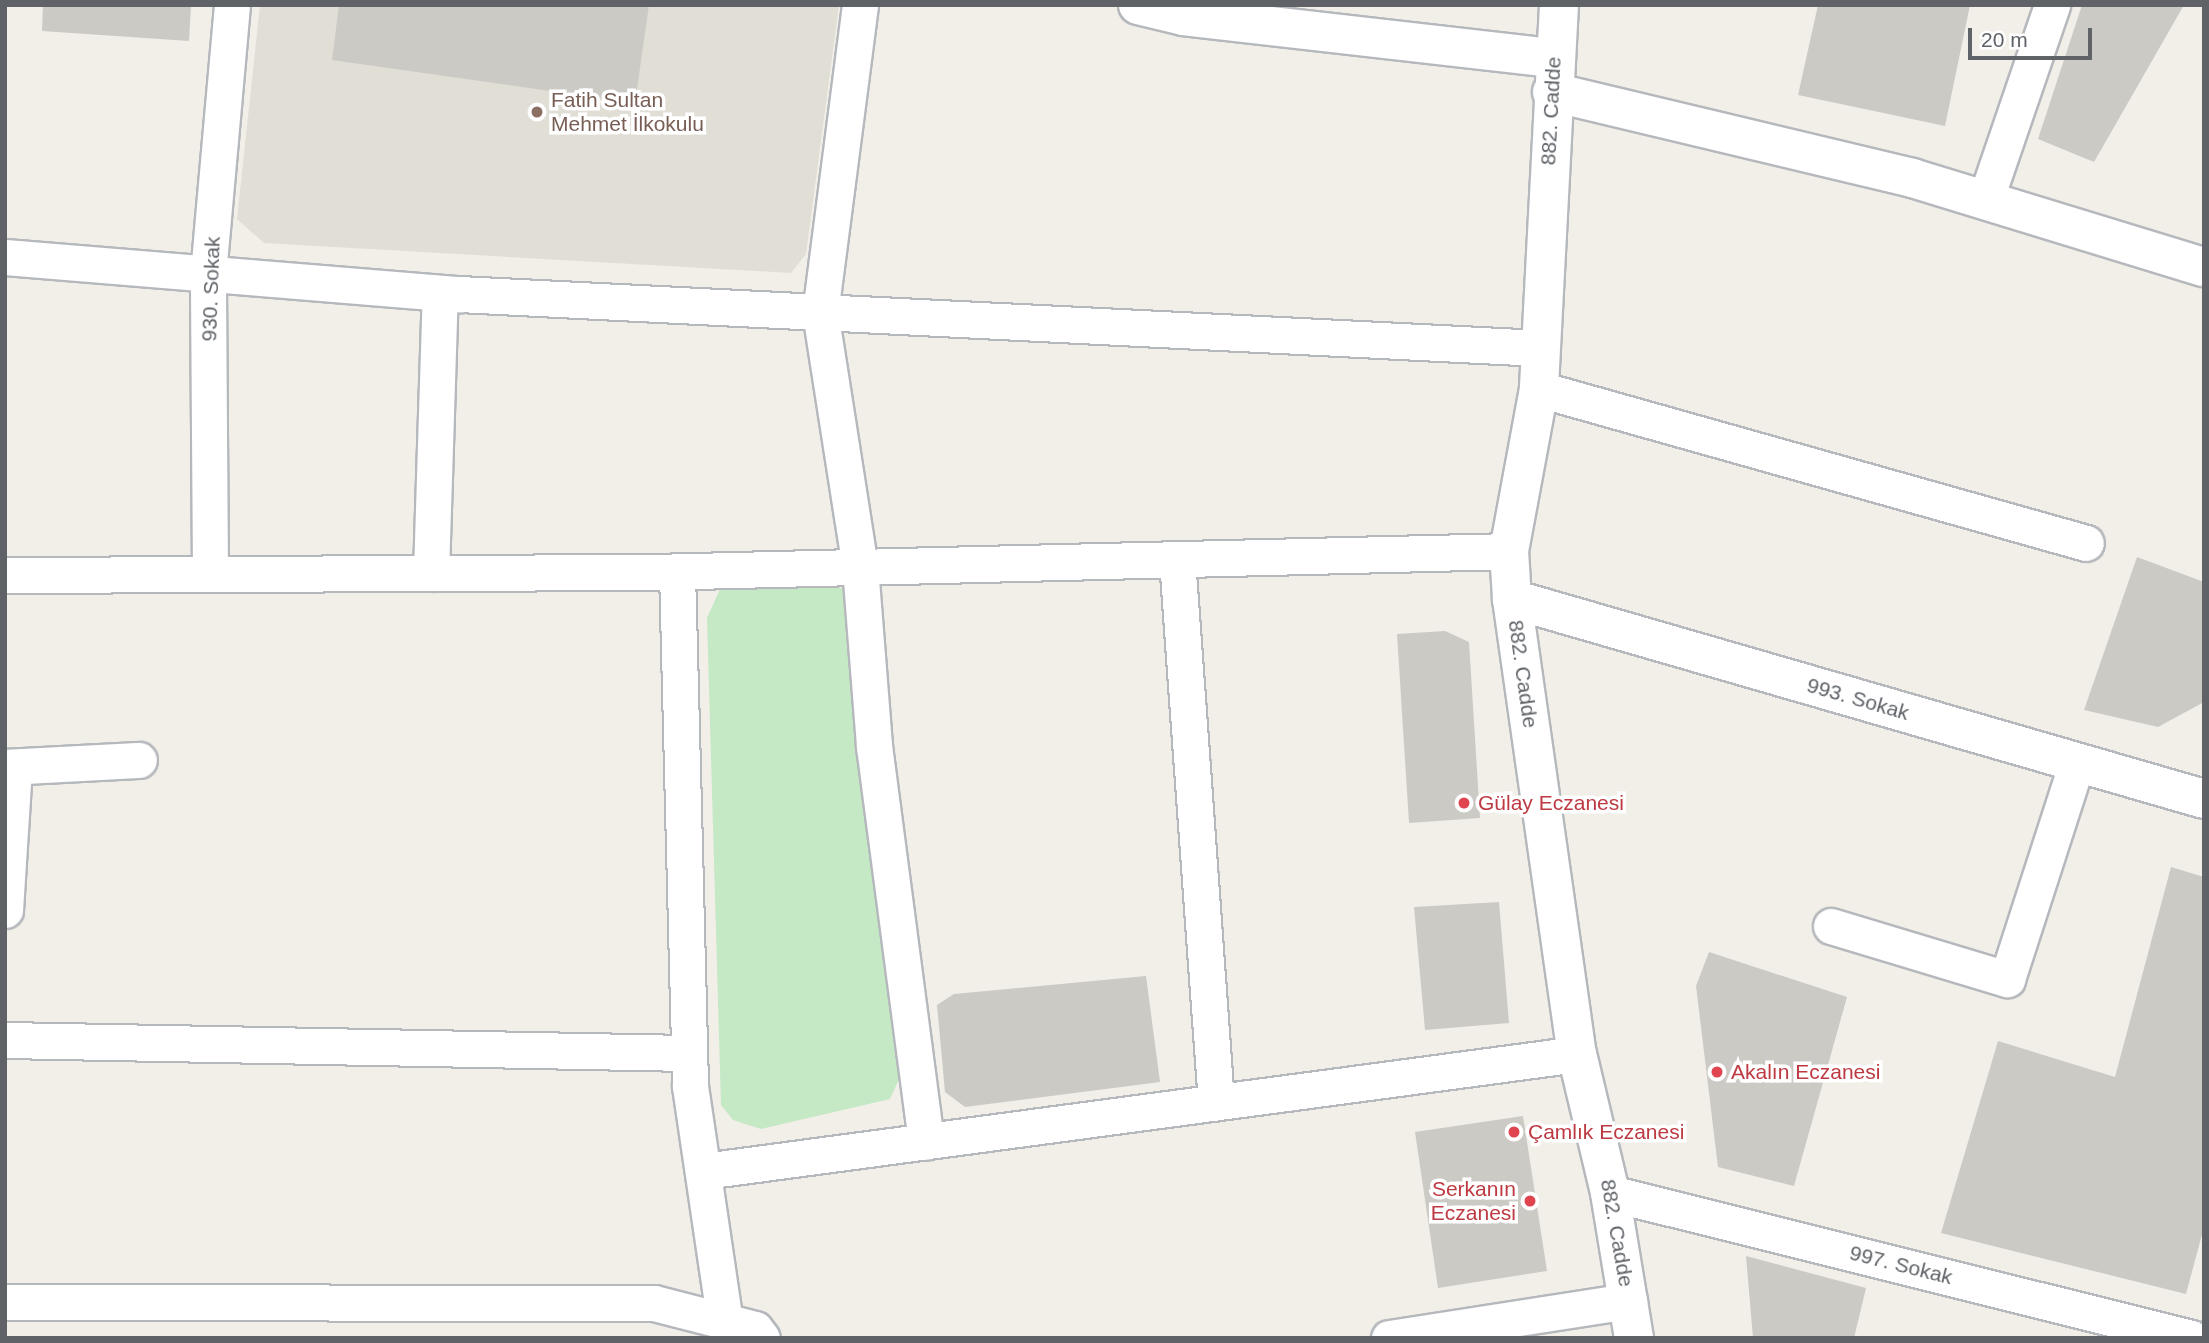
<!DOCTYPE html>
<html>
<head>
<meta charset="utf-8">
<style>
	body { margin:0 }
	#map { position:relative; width:2209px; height:1343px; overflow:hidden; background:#f1efe8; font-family:Helvetica,sans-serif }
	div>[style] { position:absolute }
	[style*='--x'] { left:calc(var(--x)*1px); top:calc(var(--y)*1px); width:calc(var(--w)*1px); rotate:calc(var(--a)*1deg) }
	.education>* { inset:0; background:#e1ded6 }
	.green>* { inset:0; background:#c5e8c5 }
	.building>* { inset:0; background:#cccac5 }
	.roads { filter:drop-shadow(2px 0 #b5b8bc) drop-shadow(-2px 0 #b5b8bc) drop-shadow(0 2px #b5b8bc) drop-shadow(0 -2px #b5b8bc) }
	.street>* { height:35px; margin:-17.5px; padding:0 17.5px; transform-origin:17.5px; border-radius:17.5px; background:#fff }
	.secondary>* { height:38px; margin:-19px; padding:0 19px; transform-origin:19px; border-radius:19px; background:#fff }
	.dots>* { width:19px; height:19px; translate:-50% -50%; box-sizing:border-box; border:4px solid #fff; border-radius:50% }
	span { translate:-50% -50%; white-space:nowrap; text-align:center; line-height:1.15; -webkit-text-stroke:7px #fff; paint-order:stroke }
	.education-label { font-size:21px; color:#785e54 }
	.left { translate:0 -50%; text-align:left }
	.street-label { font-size:21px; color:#5f6368 }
	.health-label { font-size:21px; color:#be3a42 }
	.right { translate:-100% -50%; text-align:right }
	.frame { position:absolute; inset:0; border:7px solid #5f6368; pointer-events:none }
	.scale { position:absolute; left:1968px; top:28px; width:124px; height:32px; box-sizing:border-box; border:4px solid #5f6368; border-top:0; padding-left:9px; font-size:21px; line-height:24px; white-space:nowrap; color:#5f6368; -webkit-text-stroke:5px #fff; paint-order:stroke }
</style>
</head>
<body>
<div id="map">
	<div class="education">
		<i style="clip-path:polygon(260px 5px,839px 5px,806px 254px,791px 273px,264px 243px,237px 219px)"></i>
	</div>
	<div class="green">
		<i style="clip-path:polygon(826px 581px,847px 591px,899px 1079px,890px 1099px,761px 1129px,733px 1120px,721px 1105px,707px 618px,721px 587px)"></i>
	</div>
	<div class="building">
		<i style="clip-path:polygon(43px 5px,191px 5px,189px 41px,42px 31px)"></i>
		<i style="clip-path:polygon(339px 5px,649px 5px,635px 103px,332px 60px)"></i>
		<i style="clip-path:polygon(1818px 5px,1970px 5px,1945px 126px,1798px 95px)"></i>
		<i style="clip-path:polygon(2082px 5px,2184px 5px,2094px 162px,2038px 139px)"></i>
		<i style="clip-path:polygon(2137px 557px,2204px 582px,2204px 702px,2158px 727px,2084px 710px)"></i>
		<i style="clip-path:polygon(1445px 631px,1469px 642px,1480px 818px,1409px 823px,1397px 634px)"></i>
		<i style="clip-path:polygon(2171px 867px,2204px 877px,2204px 1227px,2186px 1294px,1941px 1233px,1998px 1041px,2115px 1077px)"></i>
		<i style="clip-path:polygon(1499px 902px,1509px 1023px,1425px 1030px,1414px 907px)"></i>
		<i style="clip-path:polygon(1709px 952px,1847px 997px,1794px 1186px,1718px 1167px,1696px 986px)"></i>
		<i style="clip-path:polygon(1146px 976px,1160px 1082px,965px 1107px,945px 1092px,937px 1005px,954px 994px)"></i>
		<i style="clip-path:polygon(1523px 1116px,1547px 1271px,1438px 1288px,1415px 1132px)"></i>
		<i style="clip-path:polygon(1746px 1256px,1866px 1288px,1854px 1338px,1753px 1338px)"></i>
	</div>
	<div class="roads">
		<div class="street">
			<i style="--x:860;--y:5;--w:310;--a:97.4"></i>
			<i style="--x:820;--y:312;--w:258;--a:81.1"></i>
			<i style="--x:860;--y:567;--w:180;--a:85.5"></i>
			<i style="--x:874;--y:746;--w:399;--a:82.5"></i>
			<i style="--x:1985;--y:201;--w:207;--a:-71.1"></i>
			<i style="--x:5;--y:257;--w:456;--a:4.7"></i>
			<i style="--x:459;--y:294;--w:1083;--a:2.86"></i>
			<i style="--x:1539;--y:389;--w:568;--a:15.72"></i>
			<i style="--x:1177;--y:559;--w:545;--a:85.9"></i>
			<i style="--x:677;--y:571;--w:515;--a:88.55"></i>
			<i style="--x:690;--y:1086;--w:255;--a:81.6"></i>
			<i style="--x:431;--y:573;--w:280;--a:-88.2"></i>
			<i style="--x:210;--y:574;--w:300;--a:-90.4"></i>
			<i style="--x:208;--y:274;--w:270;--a:-84.9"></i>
			<i style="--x:5;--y:575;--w:647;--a:-0.27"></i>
			<i style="--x:652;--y:572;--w:857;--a:-1.4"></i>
			<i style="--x:5;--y:767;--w:134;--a:-3"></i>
			<i style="--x:5;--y:910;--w:143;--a:-86.4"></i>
			<i style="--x:1831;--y:926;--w:184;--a:16.8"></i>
			<i style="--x:2007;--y:979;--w:228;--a:-72.1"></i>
			<i style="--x:5;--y:1040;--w:684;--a:1.09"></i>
			<i style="--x:704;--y:1171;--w:881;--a:-7.63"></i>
			<i style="--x:1610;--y:1193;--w:599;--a:14.01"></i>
			<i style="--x:5;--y:1302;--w:649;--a:0.09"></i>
			<i style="--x:654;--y:1303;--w:104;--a:14.4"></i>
			<i style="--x:755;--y:1329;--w:11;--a:52"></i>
			<i style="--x:1389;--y:1338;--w:243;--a:-8.8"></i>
		</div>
		<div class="secondary">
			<i style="--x:1138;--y:5;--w:46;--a:13.7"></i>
			<i style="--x:1183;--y:16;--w:372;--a:6.5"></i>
			<i style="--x:1559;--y:5;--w:385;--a:93"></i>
			<i style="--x:1539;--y:389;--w:165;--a:100.5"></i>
			<i style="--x:1509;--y:551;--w:48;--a:86.4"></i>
			<i style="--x:1512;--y:599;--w:460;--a:81.9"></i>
			<i style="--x:1577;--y:1054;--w:143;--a:76.6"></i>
			<i style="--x:1610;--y:1193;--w:147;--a:80.6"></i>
			<i style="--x:1552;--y:92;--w:370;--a:13.4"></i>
			<i style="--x:1912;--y:178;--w:305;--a:17"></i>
			<i style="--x:1512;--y:599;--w:720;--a:16.12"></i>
		</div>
	</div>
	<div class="dots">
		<i style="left:537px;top:112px;background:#8d6e63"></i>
		<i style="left:1464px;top:803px;background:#e0444e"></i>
		<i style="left:1717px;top:1072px;background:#e0444e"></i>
		<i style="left:1514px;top:1132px;background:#e0444e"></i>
		<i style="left:1530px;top:1201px;background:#e0444e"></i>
	</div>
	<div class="education-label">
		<span class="left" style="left:551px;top:112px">Fatih Sultan<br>Mehmet İlkokulu</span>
	</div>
	<div class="street-label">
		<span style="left:1551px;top:111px;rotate:-87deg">882. Cadde</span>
		<span style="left:211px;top:289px;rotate:-88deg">930. Sokak</span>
		<span style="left:1523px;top:674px;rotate:82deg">882. Cadde</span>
		<span style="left:1858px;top:699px;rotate:16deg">993. Sokak</span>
		<span style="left:1617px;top:1233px;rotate:80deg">882. Cadde</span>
		<span style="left:1901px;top:1265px;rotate:14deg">997. Sokak</span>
	</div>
	<div class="health-label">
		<span class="left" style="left:1478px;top:803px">Gülay Eczanesi</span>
		<span class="left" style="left:1731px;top:1072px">Akalın Eczanesi</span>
		<span class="left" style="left:1528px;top:1132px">Çamlık Eczanesi</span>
		<span class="right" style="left:1516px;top:1201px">Serkanın<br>Eczanesi</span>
	</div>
	<div class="frame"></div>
	<div class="scale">20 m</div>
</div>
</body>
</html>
